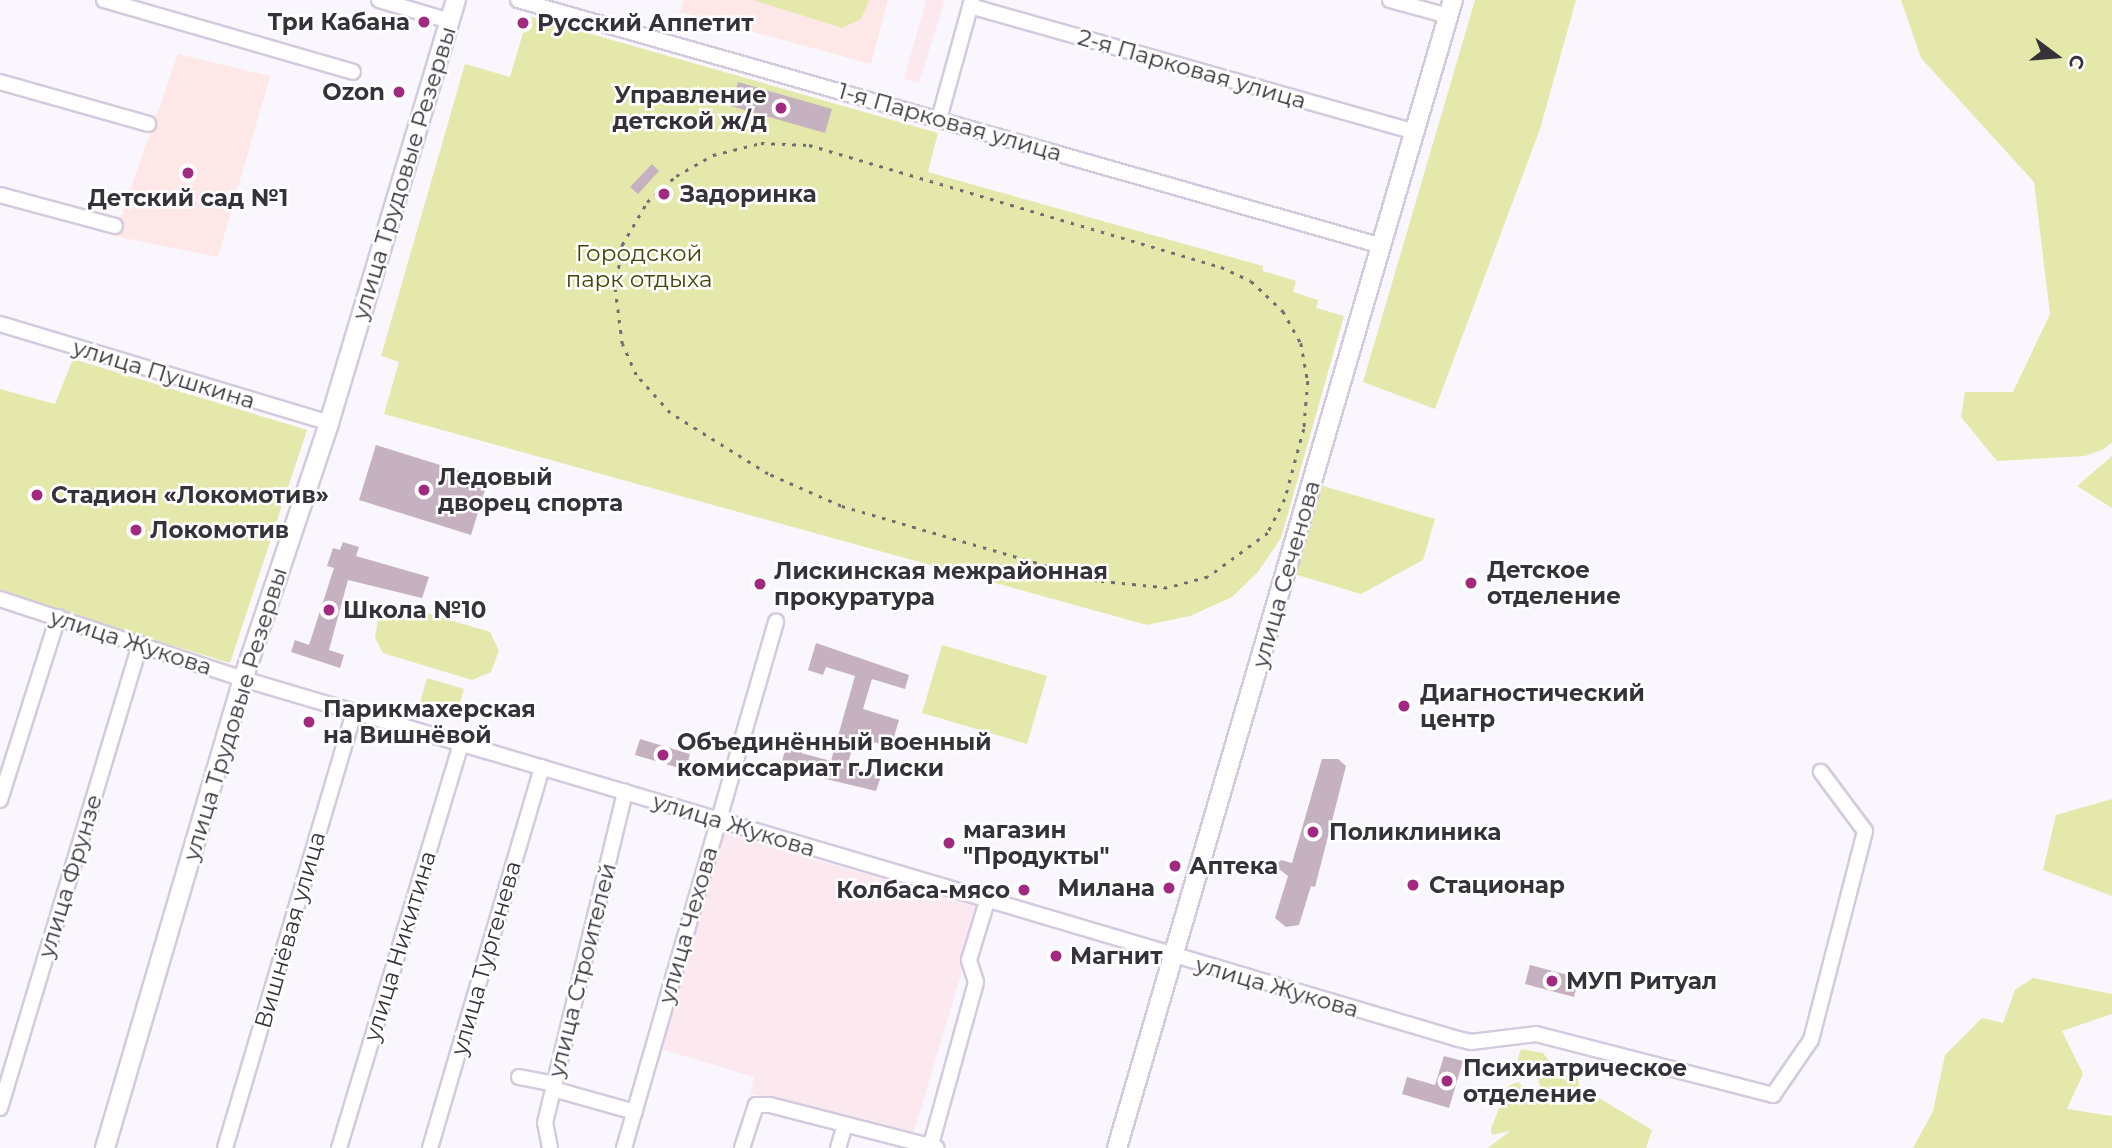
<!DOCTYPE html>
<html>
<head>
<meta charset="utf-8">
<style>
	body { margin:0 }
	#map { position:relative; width:2112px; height:1148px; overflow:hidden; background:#faf6fe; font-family:Montserrat,sans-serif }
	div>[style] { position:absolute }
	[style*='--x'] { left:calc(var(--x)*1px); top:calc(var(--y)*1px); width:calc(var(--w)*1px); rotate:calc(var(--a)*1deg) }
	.industrial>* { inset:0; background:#fce8ef }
	.education>* { inset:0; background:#fee8e7 }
	.green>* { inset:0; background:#e4e9ab }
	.building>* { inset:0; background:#c5b1c0 }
	.roads { filter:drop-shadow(2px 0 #d4cade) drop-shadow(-2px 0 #d4cade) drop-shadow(0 2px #d4cade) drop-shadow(0 -2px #d4cade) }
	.minor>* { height:14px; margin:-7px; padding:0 7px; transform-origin:7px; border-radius:7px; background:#fff }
	.major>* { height:18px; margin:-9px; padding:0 9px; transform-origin:9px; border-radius:9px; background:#fff }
	.rail>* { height:2.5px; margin-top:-1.25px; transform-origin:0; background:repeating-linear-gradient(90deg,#716d75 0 3.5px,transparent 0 10.5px) }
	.dots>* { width:19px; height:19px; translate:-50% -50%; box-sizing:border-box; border:4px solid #fff; border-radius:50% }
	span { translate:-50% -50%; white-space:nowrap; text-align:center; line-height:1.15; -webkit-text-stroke:5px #fff; paint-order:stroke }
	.poi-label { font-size:23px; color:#36323a; font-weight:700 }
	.right { translate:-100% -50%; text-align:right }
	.left { translate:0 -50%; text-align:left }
	.street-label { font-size:23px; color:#36323a }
	.park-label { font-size:23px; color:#434507 }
	.north { position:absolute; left:2021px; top:21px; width:70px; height:70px; -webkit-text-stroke:5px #fff; paint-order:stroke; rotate:106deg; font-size:19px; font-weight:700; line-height:28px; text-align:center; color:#36323a }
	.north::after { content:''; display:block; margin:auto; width:24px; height:32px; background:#36323a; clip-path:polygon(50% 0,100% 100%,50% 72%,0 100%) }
</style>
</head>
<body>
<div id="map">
	<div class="industrial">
		<i style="clip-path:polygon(926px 0,945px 0,919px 83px,904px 79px)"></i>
		<i style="clip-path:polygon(723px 833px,981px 907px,911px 1142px,750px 1093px,754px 1077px,661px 1049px)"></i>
	</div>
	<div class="education">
		<i style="clip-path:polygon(684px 0,888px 0,871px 64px,680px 12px)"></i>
		<i style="clip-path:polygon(178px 54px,270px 76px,218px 257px,114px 236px)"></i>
	</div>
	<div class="green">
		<i style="clip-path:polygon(753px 0,868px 0,869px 1px,861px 19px,842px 28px)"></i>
		<i style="clip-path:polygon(1475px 0,1576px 0,1540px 129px,1435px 409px,1363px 382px)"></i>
		<i style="clip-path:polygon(1901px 0,2112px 0,2112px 442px,2104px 449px,2085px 456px,1997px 461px,1961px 417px,1965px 392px,2013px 392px,2050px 314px,2034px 182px,1921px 58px)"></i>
		<i style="clip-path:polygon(528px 16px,938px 133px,928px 172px,1263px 266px,1263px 271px,1296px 281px,1293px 292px,1318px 300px,1316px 308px,1344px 316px,1281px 538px,1258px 572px,1232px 597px,1190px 616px,1147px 625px,384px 414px,399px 362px,381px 356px,465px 64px,510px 77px)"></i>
		<i style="clip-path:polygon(73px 359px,307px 430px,230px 663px,0 593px,0 389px,55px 404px)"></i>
		<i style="clip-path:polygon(2112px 456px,2112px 508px,2077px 486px)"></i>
		<i style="clip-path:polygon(1320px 485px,1435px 519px,1423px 560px,1361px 594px,1294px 574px)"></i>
		<i style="clip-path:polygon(403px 606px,490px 632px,499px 651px,491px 672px,472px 680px,383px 653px,375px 638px,378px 620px)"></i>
		<i style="clip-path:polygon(942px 645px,1047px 676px,1027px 744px,922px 713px)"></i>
		<i style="clip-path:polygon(427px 678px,464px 689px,457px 713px,420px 702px)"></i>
		<i style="clip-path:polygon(2112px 799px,2112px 896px,2043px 870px,2056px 815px)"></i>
		<i style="clip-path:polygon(2033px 978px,2112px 994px,2112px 1014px,2062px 1031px,2083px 1074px,2067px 1109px,2112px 1116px,2112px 1148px,1913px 1148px,1933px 1111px,1945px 1055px,1982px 1018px,2003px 1023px,2015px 990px)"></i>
		<i style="clip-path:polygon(1521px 1049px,1543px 1053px,1566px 1082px,1566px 1075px,1577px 1070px,1579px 1086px,1652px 1130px,1646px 1148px,1488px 1148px,1510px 1131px,1492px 1135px,1491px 1129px,1508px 1086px,1518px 1082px,1540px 1104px,1544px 1099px,1535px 1069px,1517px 1061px)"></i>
	</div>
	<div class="building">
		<i style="clip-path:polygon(738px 82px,832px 109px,825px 133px,731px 106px)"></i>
		<i style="clip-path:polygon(652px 164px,659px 171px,638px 194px,630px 187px)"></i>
		<i style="clip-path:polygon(376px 445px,488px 480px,471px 535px,359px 500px)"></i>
		<i style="clip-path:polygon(343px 542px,359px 547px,356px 556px,429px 577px,422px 598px,348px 580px,329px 650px,344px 655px,340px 668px,291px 652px,295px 640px,309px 645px,334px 568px,327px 566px,333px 548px,340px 550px)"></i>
		<i style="clip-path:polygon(816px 643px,909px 675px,905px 689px,872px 679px,863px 709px,899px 720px,891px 747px,856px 737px,847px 766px,881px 776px,876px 791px,780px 768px,788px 740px,804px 745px,801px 753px,831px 761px,855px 676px,826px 667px,823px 675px,808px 670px)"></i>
		<i style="clip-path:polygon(640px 739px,690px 754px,686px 770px,635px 755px)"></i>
		<i style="clip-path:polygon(1322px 759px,1338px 759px,1346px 766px,1315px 887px,1311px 886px,1299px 925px,1286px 927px,1275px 918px,1288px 876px,1275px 866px,1281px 860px,1292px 863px)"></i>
		<i style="clip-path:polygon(1530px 965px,1579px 978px,1574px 997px,1525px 984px)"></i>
		<i style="clip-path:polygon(1444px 1056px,1463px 1061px,1449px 1108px,1402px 1094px,1407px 1077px,1435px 1085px)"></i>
	</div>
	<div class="roads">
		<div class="minor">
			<i style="--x:104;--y:0;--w:259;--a:16.1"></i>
			<i style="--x:379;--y:0;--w:74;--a:16.5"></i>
			<i style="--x:518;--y:0;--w:898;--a:15.89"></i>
			<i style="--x:1390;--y:0;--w:60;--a:15.4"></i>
			<i style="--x:970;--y:6;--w:462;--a:15.8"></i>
			<i style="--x:0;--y:82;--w:154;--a:15.8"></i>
			<i style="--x:939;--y:119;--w:123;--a:-74.5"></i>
			<i style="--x:0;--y:195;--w:119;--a:15.1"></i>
			<i style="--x:0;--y:324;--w:344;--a:16.7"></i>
			<i style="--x:0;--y:599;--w:256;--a:18.2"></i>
			<i style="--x:243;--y:679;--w:1267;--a:16.5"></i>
			<i style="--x:1458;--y:1039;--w:13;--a:13"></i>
			<i style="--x:1471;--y:1042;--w:65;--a:-7"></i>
			<i style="--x:1536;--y:1034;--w:245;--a:14.4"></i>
			<i style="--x:1773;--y:1095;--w:67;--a:-55.4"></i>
			<i style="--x:1811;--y:1040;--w:216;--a:-75.5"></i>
			<i style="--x:1865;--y:831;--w:74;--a:-126.7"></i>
			<i style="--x:0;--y:800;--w:192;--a:-72.4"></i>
			<i style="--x:519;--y:1077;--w:36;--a:11"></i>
			<i style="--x:553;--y:1089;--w:85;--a:15.7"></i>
			<i style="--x:0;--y:1108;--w:485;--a:-73.2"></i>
			<i style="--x:225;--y:1148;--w:455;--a:-73.5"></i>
			<i style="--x:339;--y:1148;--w:422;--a:-73.2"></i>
			<i style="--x:430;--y:1148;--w:397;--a:-73.6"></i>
			<i style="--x:550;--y:1148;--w:25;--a:-101"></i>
			<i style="--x:545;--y:1123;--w:341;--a:-76.4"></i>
			<i style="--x:624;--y:1148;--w:548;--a:-73.88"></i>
			<i style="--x:742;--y:1148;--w:45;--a:-72"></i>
			<i style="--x:756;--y:1105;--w:14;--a:0"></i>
			<i style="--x:770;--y:1105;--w:172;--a:14.4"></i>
			<i style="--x:838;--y:1148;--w:21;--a:-73"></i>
			<i style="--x:930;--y:1148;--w:172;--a:-74.5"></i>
			<i style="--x:976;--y:982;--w:23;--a:-108"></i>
			<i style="--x:969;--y:960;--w:62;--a:-73"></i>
		</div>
		<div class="major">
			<i style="--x:105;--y:1148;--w:489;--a:-73.6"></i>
			<i style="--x:243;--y:679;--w:270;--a:-71.4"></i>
			<i style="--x:329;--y:423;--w:442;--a:-73.3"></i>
			<i style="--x:1117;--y:1148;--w:1196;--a:-73.69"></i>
		</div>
	</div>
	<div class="rail">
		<i style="--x:761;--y:143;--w:48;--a:2.4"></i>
		<i style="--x:809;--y:145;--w:430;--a:16.5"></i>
		<i style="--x:1221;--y:267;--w:33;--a:25"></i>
		<i style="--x:1251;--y:281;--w:44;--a:43.2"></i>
		<i style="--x:1283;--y:311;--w:37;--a:61"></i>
		<i style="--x:1301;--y:343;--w:39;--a:80"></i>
		<i style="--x:1308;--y:381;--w:48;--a:94.8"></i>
		<i style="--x:1304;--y:429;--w:73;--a:105.2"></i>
		<i style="--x:1285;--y:499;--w:38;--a:117"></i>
		<i style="--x:1268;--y:533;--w:74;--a:143.7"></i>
		<i style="--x:1208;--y:577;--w:42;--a:165"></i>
		<i style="--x:1167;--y:588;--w:70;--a:-174.3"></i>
		<i style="--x:1097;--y:581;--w:267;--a:-163.7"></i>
		<i style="--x:841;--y:506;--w:80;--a:-156.3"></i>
		<i style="--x:768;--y:474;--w:115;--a:-148.1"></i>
		<i style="--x:670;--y:413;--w:51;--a:-131.8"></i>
		<i style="--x:636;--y:375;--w:34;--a:-114"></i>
		<i style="--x:622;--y:344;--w:55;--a:-97.3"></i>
		<i style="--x:615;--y:289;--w:45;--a:-81"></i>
		<i style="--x:622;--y:245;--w:50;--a:-59.8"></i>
		<i style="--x:647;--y:202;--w:39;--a:-42"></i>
		<i style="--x:676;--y:176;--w:43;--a:-29.6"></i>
		<i style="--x:713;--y:155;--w:49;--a:-14"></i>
	</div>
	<div class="dots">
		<i style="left:424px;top:22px;background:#a12980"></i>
		<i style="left:523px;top:23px;background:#a12980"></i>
		<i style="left:399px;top:92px;background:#a12980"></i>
		<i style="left:781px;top:108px;background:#a12980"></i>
		<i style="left:188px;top:173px;background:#a12980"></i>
		<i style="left:664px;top:194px;background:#a12980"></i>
		<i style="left:424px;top:490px;background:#a12980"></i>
		<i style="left:37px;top:495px;background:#a12980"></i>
		<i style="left:136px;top:530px;background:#a12980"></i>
		<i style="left:1471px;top:583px;background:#a12980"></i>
		<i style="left:760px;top:584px;background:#a12980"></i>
		<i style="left:329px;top:610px;background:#a12980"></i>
		<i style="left:1404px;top:706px;background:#a12980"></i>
		<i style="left:309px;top:722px;background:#a12980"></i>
		<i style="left:663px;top:755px;background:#a12980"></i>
		<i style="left:1313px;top:832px;background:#a12980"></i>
		<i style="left:949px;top:843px;background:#a12980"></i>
		<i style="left:1175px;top:866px;background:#a12980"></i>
		<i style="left:1413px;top:885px;background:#a12980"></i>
		<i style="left:1169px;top:888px;background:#a12980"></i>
		<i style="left:1024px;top:890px;background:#a12980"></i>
		<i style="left:1056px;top:956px;background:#a12980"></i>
		<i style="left:1552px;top:981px;background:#a12980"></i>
		<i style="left:1447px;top:1081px;background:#a12980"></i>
	</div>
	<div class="poi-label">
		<span class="right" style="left:410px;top:22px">Три Кабана</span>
		<span class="left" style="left:537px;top:23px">Русский Аппетит</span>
		<span class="right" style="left:385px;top:92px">Ozon</span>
		<span class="right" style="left:767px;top:108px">Управление<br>детской ж/д</span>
		<span class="left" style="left:680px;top:194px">Задоринка</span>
		<span style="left:188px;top:198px">Детский сад №1</span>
		<span class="left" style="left:438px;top:490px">Ледовый<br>дворец спорта</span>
		<span class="left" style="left:51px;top:495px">Стадион «Локомотив»</span>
		<span class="left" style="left:150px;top:530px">Локомотив</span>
		<span class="left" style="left:1487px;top:583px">Детское<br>отделение</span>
		<span class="left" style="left:774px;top:584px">Лискинская межрайонная<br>прокуратура</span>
		<span class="left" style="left:343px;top:610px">Школа №10</span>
		<span class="left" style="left:1420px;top:706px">Диагностический<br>центр</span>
		<span class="left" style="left:323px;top:722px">Парикмахерская<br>на Вишнёвой</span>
		<span class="left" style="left:677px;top:755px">Объединённый военный<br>комиссариат г.Лиски</span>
		<span class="left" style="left:963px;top:843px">магазин<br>"Продукты"</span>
		<span class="left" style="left:1329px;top:832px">Поликлиника</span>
		<span class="left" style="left:1189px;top:866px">Аптека</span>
		<span class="left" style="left:1429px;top:885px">Стационар</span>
		<span class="right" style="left:1155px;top:888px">Милана</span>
		<span class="right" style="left:1010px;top:890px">Колбаса-мясо</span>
		<span class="left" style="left:1070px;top:956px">Магнит</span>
		<span class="left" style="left:1566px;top:981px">МУП Ритуал</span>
		<span class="left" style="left:1463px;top:1081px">Психиатрическое<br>отделение</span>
	</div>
	<div class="street-label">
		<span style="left:1192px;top:69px;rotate:16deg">2-я Парковая улица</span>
		<span style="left:950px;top:122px;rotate:16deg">1-я Парковая улица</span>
		<span style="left:404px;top:173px;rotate:-73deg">улица Трудовые Резервы</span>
		<span style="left:164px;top:374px;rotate:17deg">улица Пушкина</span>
		<span style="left:1286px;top:574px;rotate:-74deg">улица Сеченова</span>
		<span style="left:131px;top:642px;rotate:18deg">улица Жукова</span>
		<span style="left:235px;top:714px;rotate:-73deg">улица Трудовые Резервы</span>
		<span style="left:734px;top:825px;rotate:17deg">улица Жукова</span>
		<span style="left:70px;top:876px;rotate:-73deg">улица Фрунзе</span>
		<span style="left:688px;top:925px;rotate:-74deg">улица Чехова</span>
		<span style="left:290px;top:930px;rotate:-74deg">Вишнёвая улица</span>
		<span style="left:400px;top:946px;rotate:-73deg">улица Никитина</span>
		<span style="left:486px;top:958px;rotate:-74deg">улица Тургенева</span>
		<span style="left:582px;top:970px;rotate:-76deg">улица Строителей</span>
		<span style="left:1277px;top:987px;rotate:16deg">улица Жукова</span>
	</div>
	<div class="park-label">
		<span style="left:639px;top:266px">Городской<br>парк отдыха</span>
	</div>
	<div class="north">С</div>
</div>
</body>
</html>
